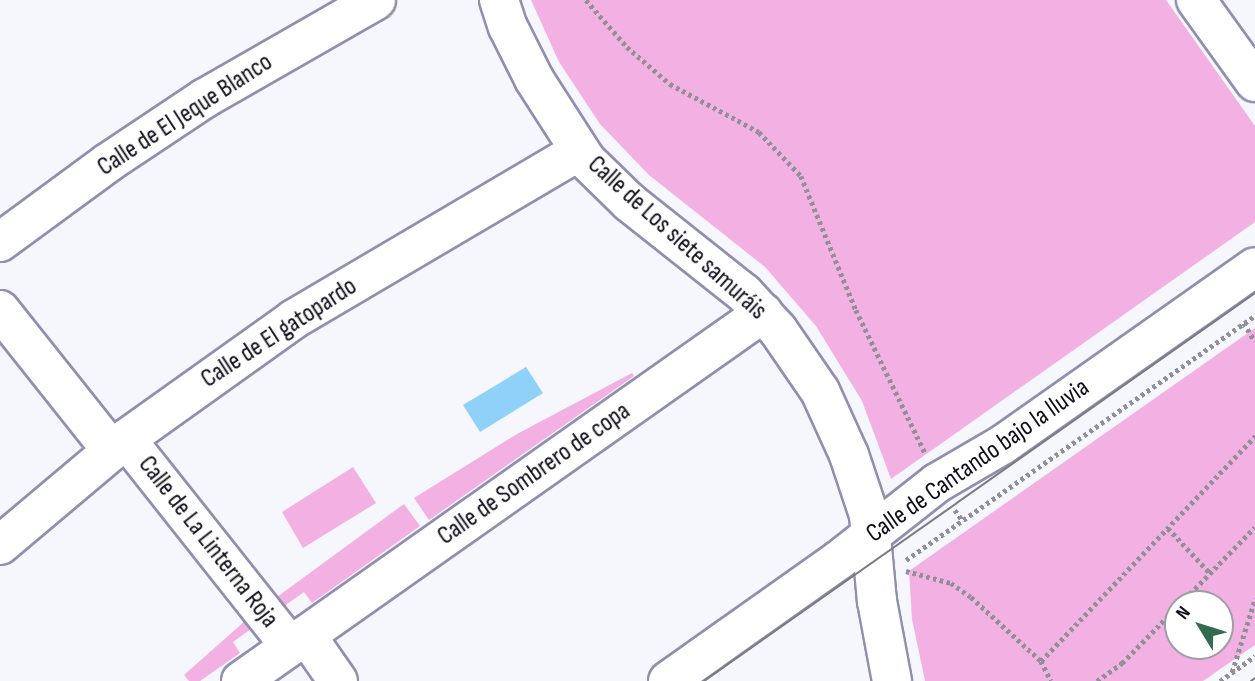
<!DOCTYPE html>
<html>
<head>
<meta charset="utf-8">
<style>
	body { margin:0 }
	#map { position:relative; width:1255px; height:681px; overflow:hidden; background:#f6f6fd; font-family:"Sofia Sans Condensed",sans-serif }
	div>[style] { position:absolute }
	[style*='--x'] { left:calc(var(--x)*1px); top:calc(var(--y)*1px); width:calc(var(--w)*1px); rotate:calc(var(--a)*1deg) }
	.green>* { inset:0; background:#f2b1e2 }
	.water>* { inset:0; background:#90d1fa }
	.path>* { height:4.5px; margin-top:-2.25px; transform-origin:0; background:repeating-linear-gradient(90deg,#909099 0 3.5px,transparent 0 7px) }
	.roads { filter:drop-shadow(2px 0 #918fb0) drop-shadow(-2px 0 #918fb0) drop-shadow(0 2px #918fb0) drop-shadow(0 -2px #918fb0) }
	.minor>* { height:38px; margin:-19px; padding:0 19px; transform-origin:19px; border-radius:19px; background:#fff }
	.tram>* { height:2px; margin:-1px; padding:0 1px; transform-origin:1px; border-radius:1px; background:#7c7b85 }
	span { translate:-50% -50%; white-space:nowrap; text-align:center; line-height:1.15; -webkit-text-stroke:6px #fff; paint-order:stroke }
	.street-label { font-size:26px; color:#0e0d19 }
	.north { position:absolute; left:1164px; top:590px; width:70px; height:70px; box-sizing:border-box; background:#fff; border:2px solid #9f9ea3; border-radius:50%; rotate:308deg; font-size:19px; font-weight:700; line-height:28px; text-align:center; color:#0e0d19 }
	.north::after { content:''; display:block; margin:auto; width:24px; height:32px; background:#326a52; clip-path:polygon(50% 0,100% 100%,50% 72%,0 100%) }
</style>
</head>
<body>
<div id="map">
	<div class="green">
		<i style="clip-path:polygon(531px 0,1166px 0,1255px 126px,1255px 222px,891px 479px,862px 401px,816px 326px,765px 267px,649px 175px,600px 124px,559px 62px)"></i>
		<i style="clip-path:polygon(evenodd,1255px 328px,1255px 645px,1203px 681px,925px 681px,912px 619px,909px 571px,1255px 328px,1178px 604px,1220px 604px,1220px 646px,1178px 646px,1178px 604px)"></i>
		<i style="clip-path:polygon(632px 373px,634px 376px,429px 520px,414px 498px,517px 434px)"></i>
		<i style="clip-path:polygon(353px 467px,376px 503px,303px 548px,282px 512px)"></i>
		<i style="clip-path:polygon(404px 504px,420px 526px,312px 603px,304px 592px,273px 614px,266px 605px)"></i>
		<i style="clip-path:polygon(255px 612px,262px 621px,233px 642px,240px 653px,200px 681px,189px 681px,184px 675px)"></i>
	</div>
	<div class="water">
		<i style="clip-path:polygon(526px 367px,543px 393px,480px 432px,463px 405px)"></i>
	</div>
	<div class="path">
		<i style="--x:586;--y:0;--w:62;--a:48.9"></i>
		<i style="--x:627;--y:47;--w:57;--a:40.7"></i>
		<i style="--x:670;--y:84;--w:101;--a:28.3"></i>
		<i style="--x:759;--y:132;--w:61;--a:46.3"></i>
		<i style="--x:801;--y:176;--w:145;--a:67.7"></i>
		<i style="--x:856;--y:310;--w:159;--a:64.2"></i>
		<i style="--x:1244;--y:323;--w:21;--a:59"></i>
		<i style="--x:955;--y:510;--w:14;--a:54"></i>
		<i style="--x:1168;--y:528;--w:62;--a:47"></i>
		<i style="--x:906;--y:560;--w:426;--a:-35"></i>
		<i style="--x:906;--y:571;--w:47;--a:14.9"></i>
		<i style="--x:951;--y:583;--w:24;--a:35"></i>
		<i style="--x:971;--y:597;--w:95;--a:42.4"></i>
		<i style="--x:1041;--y:661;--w:22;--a:63"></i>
		<i style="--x:1180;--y:604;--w:107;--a:-45.8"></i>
		<i style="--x:1041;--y:661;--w:311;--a:-46.4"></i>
		<i style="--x:1232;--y:672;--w:77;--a:-72.5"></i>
		<i style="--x:1097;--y:681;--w:31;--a:-36"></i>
		<i style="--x:1122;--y:663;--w:80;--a:-45.5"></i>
		<i style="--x:1220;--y:681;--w:43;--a:-35.5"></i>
	</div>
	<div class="roads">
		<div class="minor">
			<i style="--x:499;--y:0;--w:28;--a:72"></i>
			<i style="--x:508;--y:27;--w:58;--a:63.4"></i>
			<i style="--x:534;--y:79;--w:96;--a:57.3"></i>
			<i style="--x:586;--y:160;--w:60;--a:44.3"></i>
			<i style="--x:629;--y:202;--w:147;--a:38.4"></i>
			<i style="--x:744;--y:293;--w:50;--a:47.4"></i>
			<i style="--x:778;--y:330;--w:74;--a:55.5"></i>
			<i style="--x:820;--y:391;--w:70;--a:65.6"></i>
			<i style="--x:849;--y:455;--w:63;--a:71.6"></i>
			<i style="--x:869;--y:515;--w:86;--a:84.7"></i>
			<i style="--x:877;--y:601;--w:81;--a:79.4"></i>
			<i style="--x:1196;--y:0;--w:101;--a:54.3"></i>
			<i style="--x:0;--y:242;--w:135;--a:-36.3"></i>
			<i style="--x:109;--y:162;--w:115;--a:-33.7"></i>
			<i style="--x:205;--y:98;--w:197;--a:-29.8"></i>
			<i style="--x:0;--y:310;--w:180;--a:51.5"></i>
			<i style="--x:126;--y:439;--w:264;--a:51.6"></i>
			<i style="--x:0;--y:545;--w:165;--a:-40.1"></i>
			<i style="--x:126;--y:439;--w:206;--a:-35.5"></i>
			<i style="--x:294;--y:319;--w:331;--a:-30.5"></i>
			<i style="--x:306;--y:635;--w:56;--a:55.2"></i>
			<i style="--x:241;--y:681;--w:639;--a:-35.18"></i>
			<i style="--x:668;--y:681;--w:209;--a:-35.3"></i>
			<i style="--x:839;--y:560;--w:125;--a:-38.2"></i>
			<i style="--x:937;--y:483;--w:75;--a:-30.3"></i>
			<i style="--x:1002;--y:445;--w:309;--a:-35.1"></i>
		</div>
	</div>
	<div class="tram">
		<i style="--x:704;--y:681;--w:674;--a:-35.15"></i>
		<i style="--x:1251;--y:681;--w:5;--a:-37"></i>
	</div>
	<div class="street-label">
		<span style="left:185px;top:115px;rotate:-33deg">Calle de El Jeque Blanco</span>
		<span style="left:677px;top:238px;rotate:42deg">Calle de Los siete samuráis</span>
		<span style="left:279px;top:333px;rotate:-33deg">Calle de El gatopardo</span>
		<span style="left:978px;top:461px;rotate:-35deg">Calle de Cantando bajo la lluvia</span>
		<span style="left:534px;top:474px;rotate:-35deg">Calle de Sombrero de copa</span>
		<span style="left:208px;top:542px;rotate:52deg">Calle de La Linterna Roja</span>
	</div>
	<div class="north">N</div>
</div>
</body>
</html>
